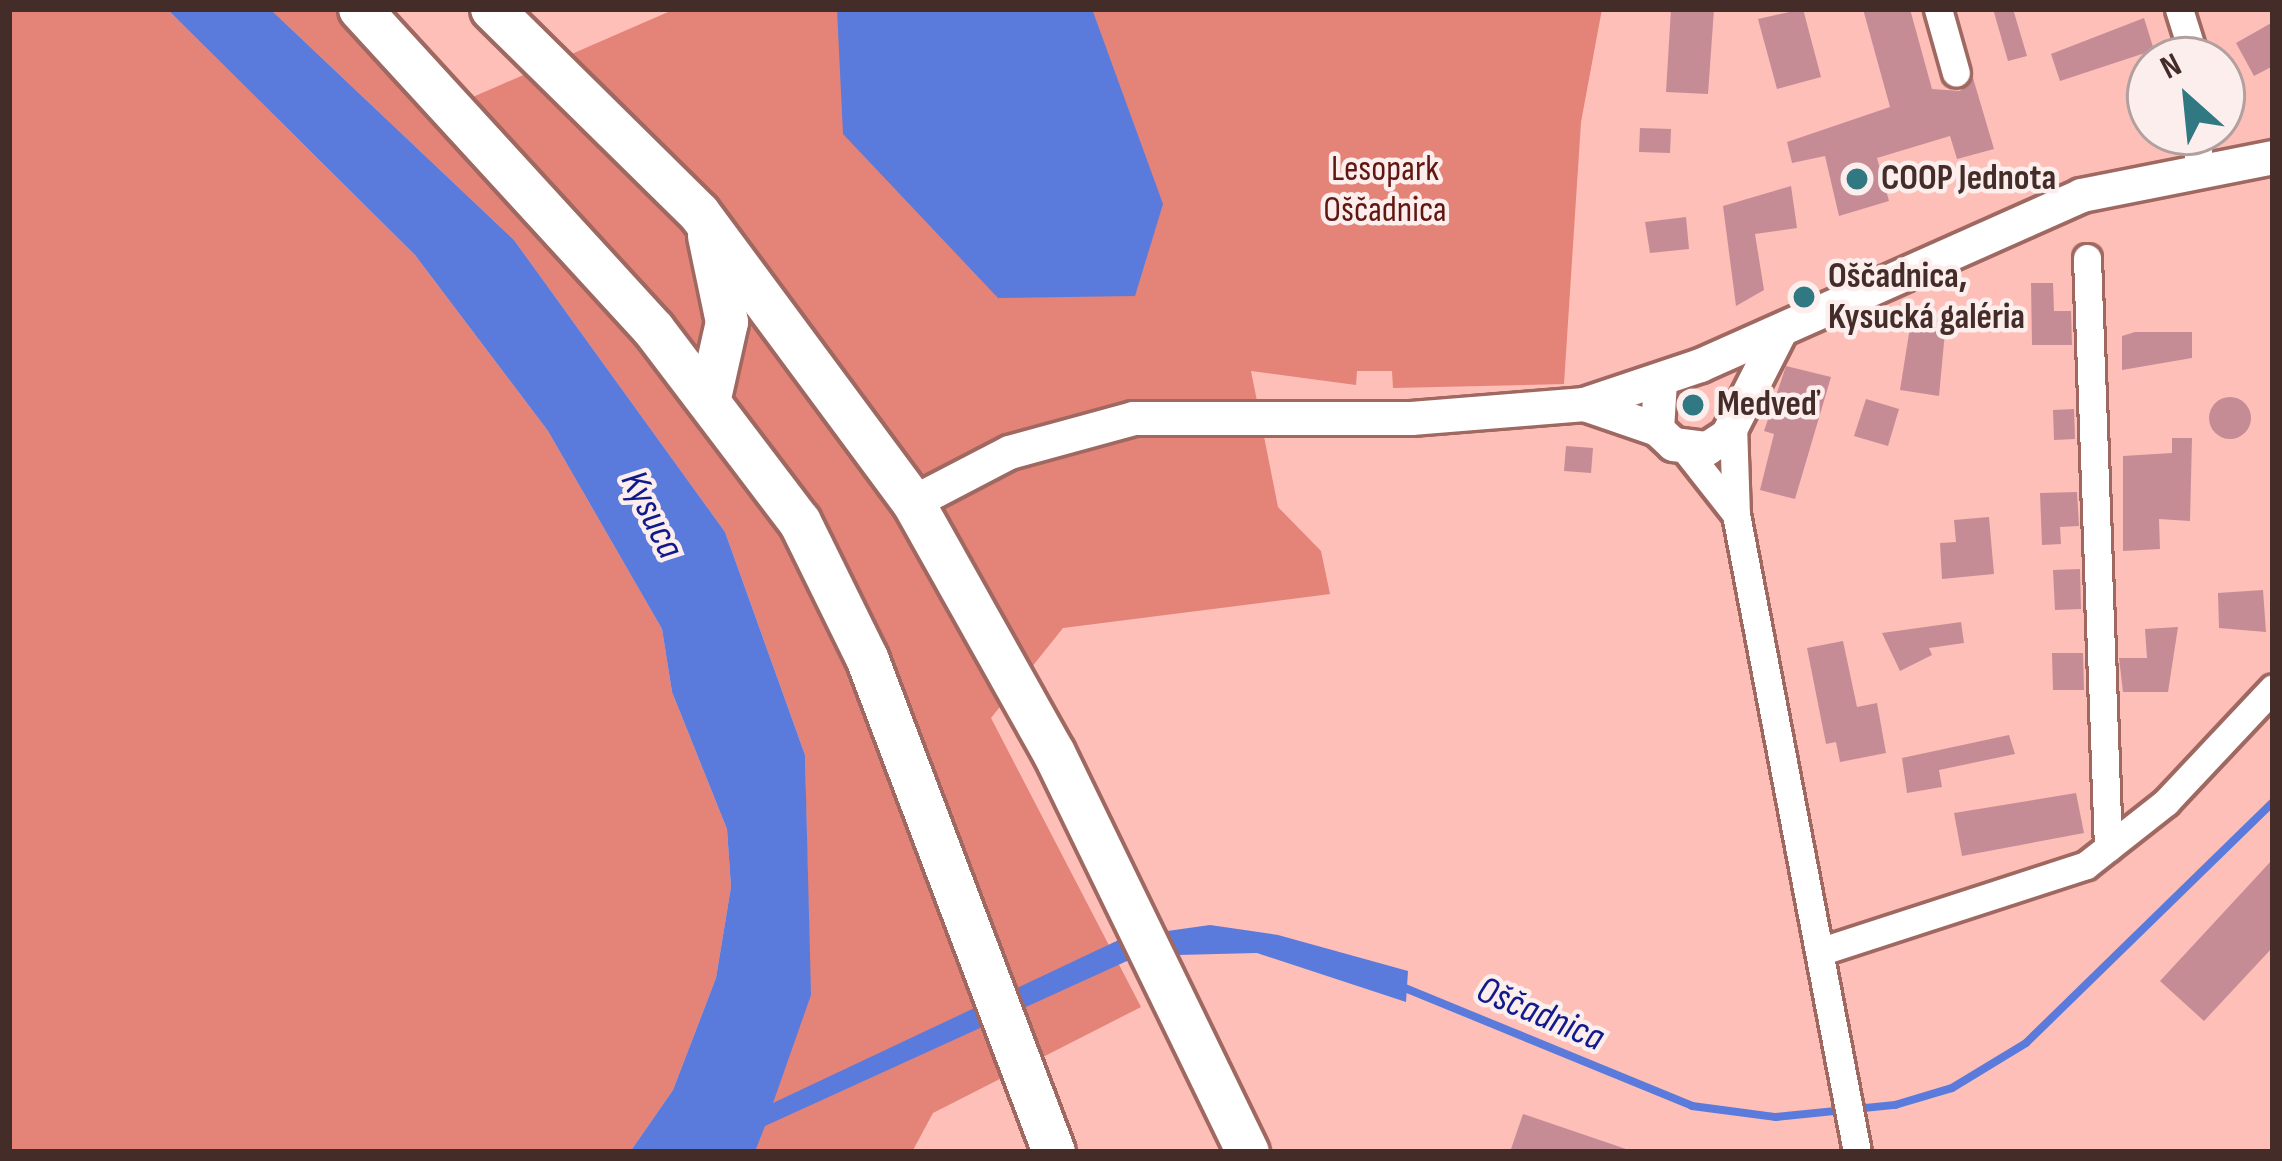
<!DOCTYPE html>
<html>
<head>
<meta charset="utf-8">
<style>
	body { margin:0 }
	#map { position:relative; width:2282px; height:1161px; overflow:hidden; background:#fdbfb7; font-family:"Sofia Sans Condensed",sans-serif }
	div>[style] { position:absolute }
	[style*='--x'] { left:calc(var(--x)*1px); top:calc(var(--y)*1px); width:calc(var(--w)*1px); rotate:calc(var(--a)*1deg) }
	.green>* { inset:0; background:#e48378 }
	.water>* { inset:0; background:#5a7bdc }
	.stream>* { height:8px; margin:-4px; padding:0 4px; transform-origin:4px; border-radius:4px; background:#5a7bdc }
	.building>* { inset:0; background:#c68c96 }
	.round { border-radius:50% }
	.roads { filter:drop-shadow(3px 0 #9f6861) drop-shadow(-3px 0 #9f6861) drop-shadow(0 3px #9f6861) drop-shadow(0 -3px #9f6861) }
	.minor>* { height:27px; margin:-13.5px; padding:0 13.5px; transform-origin:13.5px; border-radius:13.5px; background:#fff }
	.tertiary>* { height:33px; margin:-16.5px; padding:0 16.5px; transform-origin:16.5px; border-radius:16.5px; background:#fff }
	.primary>* { height:42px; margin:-21px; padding:0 21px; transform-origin:21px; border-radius:21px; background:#fff }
	.dots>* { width:33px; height:33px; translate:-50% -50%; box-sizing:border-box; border:6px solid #fbeeec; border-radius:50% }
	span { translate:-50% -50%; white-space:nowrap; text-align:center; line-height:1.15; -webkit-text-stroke:9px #fbeeec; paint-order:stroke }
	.park-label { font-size:36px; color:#621612 }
	.poi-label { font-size:36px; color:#442c29; font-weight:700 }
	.left { translate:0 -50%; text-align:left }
	.water-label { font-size:39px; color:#101a8d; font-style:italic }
	.frame { position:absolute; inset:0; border:12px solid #442c29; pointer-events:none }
	.north { position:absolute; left:2126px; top:36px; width:120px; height:120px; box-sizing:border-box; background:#fbeeec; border:3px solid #b2a09e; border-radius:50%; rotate:333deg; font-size:33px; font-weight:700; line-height:48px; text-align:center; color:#442c29 }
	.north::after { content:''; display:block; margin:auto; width:42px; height:54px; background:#307882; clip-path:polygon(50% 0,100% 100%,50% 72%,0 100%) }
</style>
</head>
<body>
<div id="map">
	<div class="green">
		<i style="clip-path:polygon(9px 9px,167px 9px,415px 255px,548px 431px,662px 629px,672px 692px,727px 829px,731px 887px,716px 978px,673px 1090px,630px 1152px,9px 1152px)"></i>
		<i style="clip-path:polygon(270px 9px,373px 9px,459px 103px,675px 9px,1602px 9px,1581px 122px,1564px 384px,1393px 388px,1392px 371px,1357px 371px,1356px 385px,1251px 371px,1278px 507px,1321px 551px,1330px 594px,1063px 628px,991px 718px,1141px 1007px,933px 1113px,912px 1152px,755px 1152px,810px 995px,805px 755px,725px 532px,514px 240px)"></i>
	</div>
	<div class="water">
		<i style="clip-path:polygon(167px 9px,270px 9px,514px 240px,725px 532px,805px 755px,811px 995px,773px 1103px,1125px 937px,1210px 925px,1278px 935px,1408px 971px,1406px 1002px,1257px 953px,1138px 956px,765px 1126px,755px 1152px,630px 1152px,673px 1090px,716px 978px,731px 887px,727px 829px,672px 692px,662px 629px,548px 431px,415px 255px)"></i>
		<i style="clip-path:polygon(837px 9px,1092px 9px,1163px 204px,1135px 296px,998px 298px,843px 134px)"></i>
	</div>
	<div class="stream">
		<i style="--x:1400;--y:986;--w:316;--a:22.3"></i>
		<i style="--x:1692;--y:1106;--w:85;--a:7.5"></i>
		<i style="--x:1776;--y:1117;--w:120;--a:-5.8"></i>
		<i style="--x:1895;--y:1105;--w:59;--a:-16.6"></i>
		<i style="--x:1952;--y:1088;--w:87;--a:-31.3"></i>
		<i style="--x:2026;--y:1043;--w:345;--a:-44.3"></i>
	</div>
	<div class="building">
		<i style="clip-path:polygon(1671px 9px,1714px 9px,1708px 94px,1666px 92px)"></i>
		<i style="clip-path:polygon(1803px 9px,1821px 77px,1777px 89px,1758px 19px)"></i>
		<i style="clip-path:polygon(1863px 9px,1910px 9px,1932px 89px,1960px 91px,1973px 78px,1994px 149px,1957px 159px,1950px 136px,1877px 158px,1889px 201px,1839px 216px,1825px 156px,1792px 163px,1787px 142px,1890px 107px)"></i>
		<i style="clip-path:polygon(1993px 9px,2013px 9px,2027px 56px,2008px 61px)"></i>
		<i style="clip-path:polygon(2144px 18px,2154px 50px,2060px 81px,2051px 54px)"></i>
		<i style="clip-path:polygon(2273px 22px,2273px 66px,2254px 76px,2236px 43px)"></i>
		<i style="clip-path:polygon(1640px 128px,1671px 129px,1670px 153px,1639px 152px)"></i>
		<i style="clip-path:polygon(1791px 186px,1797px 228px,1755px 234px,1764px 290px,1736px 306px,1723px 206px)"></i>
		<i style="clip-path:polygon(1686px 217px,1689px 249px,1650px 253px,1645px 222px)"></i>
		<i style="clip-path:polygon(2031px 283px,2053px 283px,2054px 311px,2071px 311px,2072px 345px,2032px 345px)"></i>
		<i style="clip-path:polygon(1911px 321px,1946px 321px,1939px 396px,1900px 390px)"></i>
		<i style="clip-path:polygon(2135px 332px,2192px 332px,2192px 358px,2122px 370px,2122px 336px)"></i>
		<i style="clip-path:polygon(1786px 366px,1831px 377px,1795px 499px,1760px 490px,1774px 434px,1764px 431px)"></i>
		<i class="round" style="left:2209px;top:397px;width:42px;height:42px"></i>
		<i style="clip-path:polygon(1866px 399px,1899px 409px,1888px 446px,1854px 436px)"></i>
		<i style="clip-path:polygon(2074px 409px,2075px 439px,2054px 440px,2053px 410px)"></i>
		<i style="clip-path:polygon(2172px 438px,2192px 438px,2190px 521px,2159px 519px,2160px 549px,2123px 551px,2123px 456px,2172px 453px)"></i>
		<i style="clip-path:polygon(1566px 446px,1593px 448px,1591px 473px,1564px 471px)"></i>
		<i style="clip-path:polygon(2077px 492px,2079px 526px,2060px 527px,2061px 544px,2042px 545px,2040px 493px)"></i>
		<i style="clip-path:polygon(1989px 517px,1994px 574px,1942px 579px,1940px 543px,1956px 542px,1954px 520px)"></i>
		<i style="clip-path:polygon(2080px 569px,2081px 609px,2055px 610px,2053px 570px)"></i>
		<i style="clip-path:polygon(2263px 590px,2266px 632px,2219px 628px,2218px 593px)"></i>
		<i style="clip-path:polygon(1961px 622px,1964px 643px,1929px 648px,1932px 655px,1900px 671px,1882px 633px)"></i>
		<i style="clip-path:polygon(2178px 627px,2168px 692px,2123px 692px,2119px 658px,2147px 658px,2145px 629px)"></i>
		<i style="clip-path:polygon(1843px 641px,1857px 707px,1877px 703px,1886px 753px,1840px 762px,1836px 742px,1826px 744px,1807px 648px)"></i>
		<i style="clip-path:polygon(2052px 653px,2083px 653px,2084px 690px,2053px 690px)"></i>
		<i style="clip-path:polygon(2009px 735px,2015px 754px,1939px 770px,1942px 787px,1907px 793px,1902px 758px)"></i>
		<i style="clip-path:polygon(2076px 793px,2084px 833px,1962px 856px,1954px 813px)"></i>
		<i style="clip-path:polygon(2273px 859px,2273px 947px,2204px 1021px,2160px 981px)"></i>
		<i style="clip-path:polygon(1523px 1114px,1626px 1149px,1625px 1152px,1510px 1152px)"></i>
	</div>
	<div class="roads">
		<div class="minor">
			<i style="--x:1938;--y:9;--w:66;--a:74.3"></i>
			<i style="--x:2179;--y:9;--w:53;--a:72.6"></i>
			<i style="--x:2198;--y:166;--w:34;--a:-90"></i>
			<i style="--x:2087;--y:258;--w:590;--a:87.96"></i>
			<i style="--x:1733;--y:425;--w:89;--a:88.1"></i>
			<i style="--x:1736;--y:514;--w:649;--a:79.26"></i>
			<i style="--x:1684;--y:448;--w:84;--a:51.8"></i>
			<i style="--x:1825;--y:950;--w:274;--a:-18"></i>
			<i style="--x:2086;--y:865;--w:102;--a:-38.2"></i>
			<i style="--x:2166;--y:802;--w:156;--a:-46.8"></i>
		</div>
		<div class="tertiary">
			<i style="--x:1660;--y:381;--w:48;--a:93.6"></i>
			<i style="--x:1657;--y:429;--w:22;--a:43"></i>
			<i style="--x:1673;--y:444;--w:34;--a:7"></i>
			<i style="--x:1707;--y:448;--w:24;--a:-33"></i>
			<i style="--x:1727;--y:435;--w:117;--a:-63"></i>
			<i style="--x:1584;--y:404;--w:77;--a:18.9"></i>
			<i style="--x:913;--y:502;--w:108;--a:-27.5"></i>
			<i style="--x:1009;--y:452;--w:129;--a:-15.3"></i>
			<i style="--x:1133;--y:418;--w:278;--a:0"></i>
			<i style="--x:1411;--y:418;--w:174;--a:-4.6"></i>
			<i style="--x:1584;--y:404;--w:122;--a:-18.6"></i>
			<i style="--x:1700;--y:365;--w:417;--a:-24"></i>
			<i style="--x:2081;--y:195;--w:196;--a:-11.2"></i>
		</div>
		<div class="primary">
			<i style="--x:360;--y:9;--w:435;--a:47.5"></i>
			<i style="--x:654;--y:330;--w:241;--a:52.8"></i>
			<i style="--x:800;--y:522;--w:152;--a:63.8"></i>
			<i style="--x:867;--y:658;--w:528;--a:69.27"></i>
			<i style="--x:492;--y:9;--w:291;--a:44.6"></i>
			<i style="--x:699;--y:213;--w:360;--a:53.5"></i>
			<i style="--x:913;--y:502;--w:288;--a:60.7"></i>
			<i style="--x:1054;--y:753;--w:444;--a:64.1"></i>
			<i style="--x:709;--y:236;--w:88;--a:78.2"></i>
			<i style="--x:727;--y:322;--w:78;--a:102.6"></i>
		</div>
	</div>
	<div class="dots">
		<i style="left:1857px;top:179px;background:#307882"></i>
		<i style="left:1804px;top:297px;background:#307882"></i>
		<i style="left:1693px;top:405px;background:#307882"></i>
	</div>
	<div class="park-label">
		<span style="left:1385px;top:190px">Lesopark<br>Oščadnica</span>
	</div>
	<div class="poi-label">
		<span class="left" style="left:1881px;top:179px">COOP Jednota</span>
		<span class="left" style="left:1828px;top:297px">Oščadnica,<br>Kysucká galéria</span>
		<span class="left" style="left:1717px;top:405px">Medveď</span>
	</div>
	<div class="water-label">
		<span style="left:651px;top:515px;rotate:63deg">Kysuca</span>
		<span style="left:1540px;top:1015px;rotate:23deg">Oščadnica</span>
	</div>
	<div class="frame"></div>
	<div class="north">N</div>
</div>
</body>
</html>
